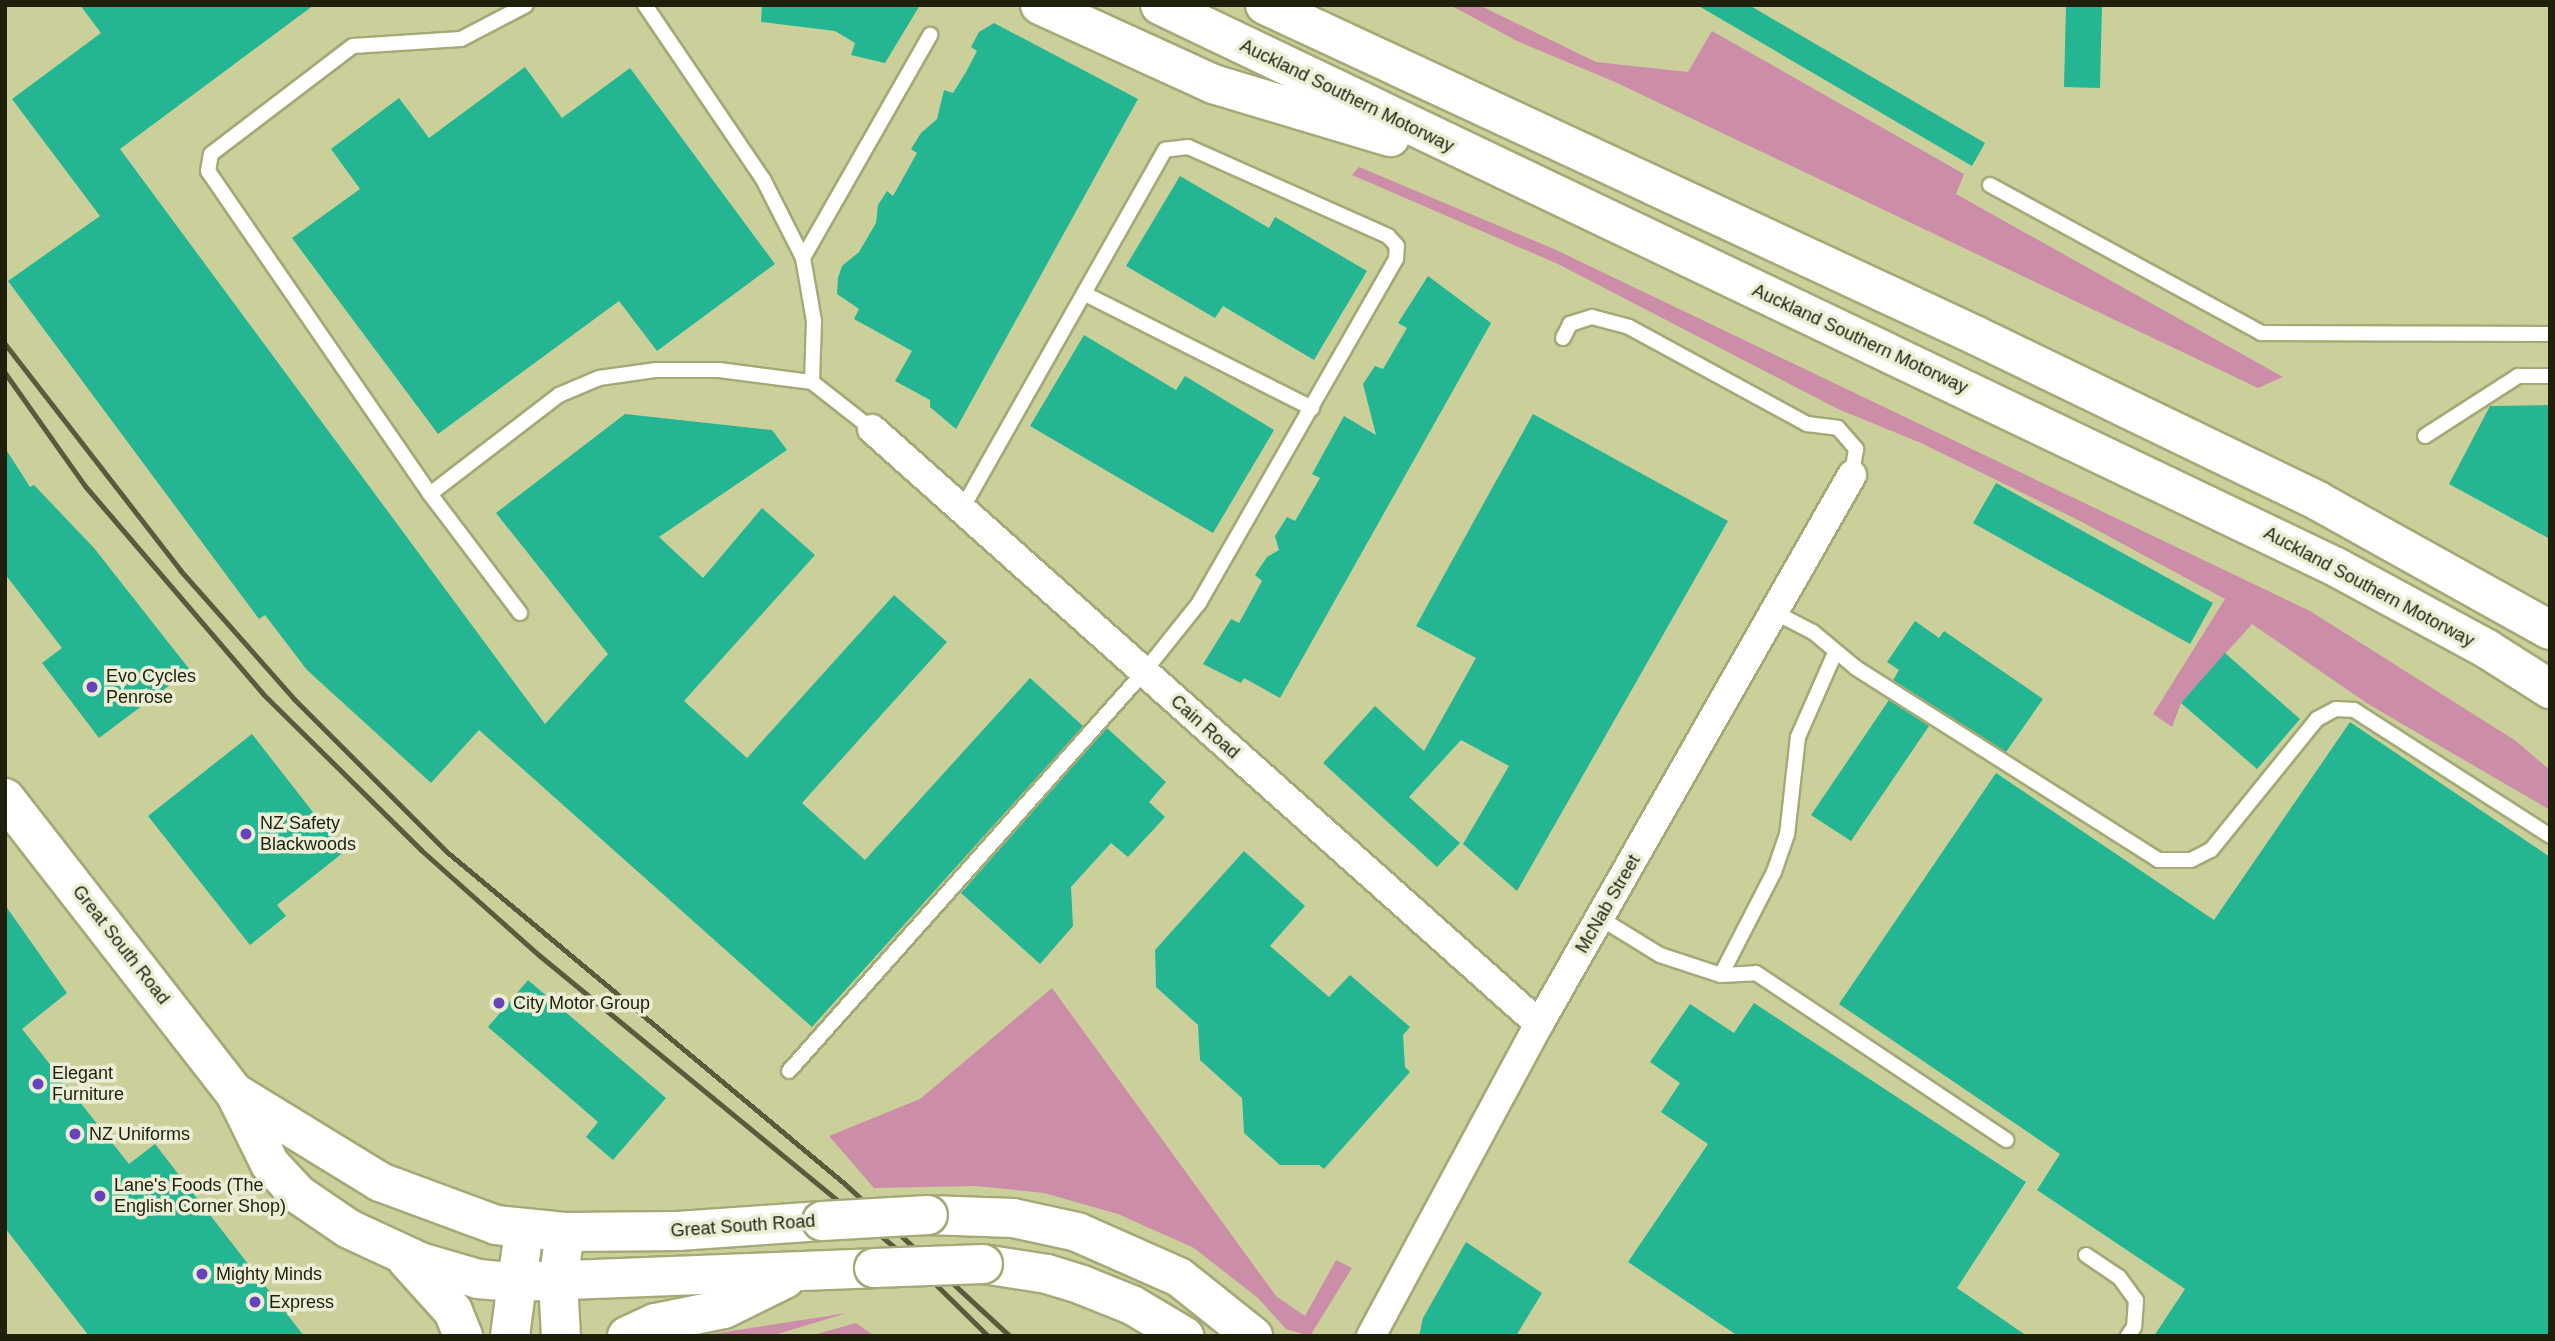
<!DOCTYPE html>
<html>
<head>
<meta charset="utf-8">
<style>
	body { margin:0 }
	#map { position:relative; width:2555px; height:1341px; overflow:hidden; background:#cbd09b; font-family:Arial,sans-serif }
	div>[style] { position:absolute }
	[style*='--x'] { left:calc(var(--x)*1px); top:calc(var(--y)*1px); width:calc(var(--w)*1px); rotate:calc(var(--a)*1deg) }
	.green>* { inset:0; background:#cb8da8 }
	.building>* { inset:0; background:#24b693 }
	.roads { filter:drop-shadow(2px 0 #a5a976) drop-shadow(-2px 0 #a5a976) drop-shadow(0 2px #a5a976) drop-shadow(0 -2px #a5a976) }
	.lane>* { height:14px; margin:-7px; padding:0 7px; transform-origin:7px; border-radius:7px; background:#fff }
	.street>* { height:28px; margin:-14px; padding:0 14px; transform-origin:14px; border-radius:14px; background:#fff }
	.secondary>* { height:38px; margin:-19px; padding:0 19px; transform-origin:19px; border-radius:19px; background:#fff }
	.primary>* { height:38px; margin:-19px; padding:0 19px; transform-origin:19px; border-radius:19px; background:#fff }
	.highway>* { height:38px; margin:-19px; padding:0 19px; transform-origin:19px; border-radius:19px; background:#fff }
	.rail>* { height:5px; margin:-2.5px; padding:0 2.5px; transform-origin:2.5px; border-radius:2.5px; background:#585b3c }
	.bridges { filter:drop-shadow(2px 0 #a5a976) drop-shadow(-2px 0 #a5a976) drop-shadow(0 2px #a5a976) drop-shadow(0 -2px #a5a976) }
	.primary-bridge>* { height:38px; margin:-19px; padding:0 19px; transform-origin:19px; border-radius:19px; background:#fff }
	.dots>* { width:19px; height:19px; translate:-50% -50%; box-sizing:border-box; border:4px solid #ebeed4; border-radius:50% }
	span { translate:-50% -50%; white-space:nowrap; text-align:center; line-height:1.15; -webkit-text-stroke:7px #ebeed4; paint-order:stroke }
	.street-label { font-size:18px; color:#1f200c }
	.poi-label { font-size:18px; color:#1f200c }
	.left { translate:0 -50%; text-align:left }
	.frame { position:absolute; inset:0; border:7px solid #1f200c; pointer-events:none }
</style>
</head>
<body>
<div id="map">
	<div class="green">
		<i style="clip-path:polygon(1450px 5px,1479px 5px,1596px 62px,1688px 72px,1712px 31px,1964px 174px,1956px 194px,2283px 377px,2258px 388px,1615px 82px,1517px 41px)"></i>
		<i style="clip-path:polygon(1359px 167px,1554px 249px,2310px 611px,2516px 741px,2550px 770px,2550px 810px,2368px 704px,2252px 624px,2181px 703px,2172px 727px,2153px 714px,2225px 599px,2082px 522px,1921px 443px,1838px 409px,1558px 264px,1352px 175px)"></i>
		<i style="clip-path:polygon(1052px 988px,1276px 1296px,1305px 1316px,1336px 1260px,1352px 1268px,1310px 1336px,1286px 1329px,1258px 1298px,1194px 1248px,1118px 1214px,1044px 1193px,976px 1186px,874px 1188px,829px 1136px,920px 1099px)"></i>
		<i style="clip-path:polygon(847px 1313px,771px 1336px,699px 1336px)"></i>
		<i style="clip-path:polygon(856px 1323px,874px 1336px,810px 1336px)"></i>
	</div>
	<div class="building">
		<i style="clip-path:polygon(80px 5px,314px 5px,120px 149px,545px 724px,608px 654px,496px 513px,625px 414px,772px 430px,787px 450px,659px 537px,703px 578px,762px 508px,815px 555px,684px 701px,747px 758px,894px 595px,947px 642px,802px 803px,865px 860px,1030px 678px,1083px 726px,812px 1027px,479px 730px,431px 783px,307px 670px,265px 615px,259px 619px,8px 281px,100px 216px,12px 99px,101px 33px)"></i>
		<i style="clip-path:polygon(762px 5px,920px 5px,885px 63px,851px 55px,855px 43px,835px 31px,761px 22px)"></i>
		<i style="clip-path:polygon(1697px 5px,1749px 5px,1985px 143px,1972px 166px)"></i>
		<i style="clip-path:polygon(2066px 5px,2102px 5px,2100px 88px,2064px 87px)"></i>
		<i style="clip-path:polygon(994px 23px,1138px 99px,956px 429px,930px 407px,930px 400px,895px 381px,912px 351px,854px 319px,859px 309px,837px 294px,838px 278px,842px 266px,859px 252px,876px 223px,878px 205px,887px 191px,893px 196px,917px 153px,911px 149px,921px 133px,937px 119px,944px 90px,953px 93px,966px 72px,977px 51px,971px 47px,979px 32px)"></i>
		<i style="clip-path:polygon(525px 67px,562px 118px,630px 68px,775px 264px,657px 351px,619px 301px,438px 434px,292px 238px,360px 189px,331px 149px,399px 98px,429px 138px)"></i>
		<i style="clip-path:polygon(1180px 176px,1269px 228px,1275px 217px,1367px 271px,1314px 360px,1223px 306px,1215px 318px,1126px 266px)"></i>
		<i style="clip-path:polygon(1428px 276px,1491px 323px,1280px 698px,1244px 678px,1241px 683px,1203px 664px,1231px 619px,1239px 623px,1262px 581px,1255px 575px,1267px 557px,1279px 550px,1275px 536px,1287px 517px,1295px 521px,1320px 478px,1312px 474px,1344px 416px,1376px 435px,1363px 384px,1375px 366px,1383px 369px,1407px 328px,1398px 323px)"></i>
		<i style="clip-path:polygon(1084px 335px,1176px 390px,1185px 376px,1274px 430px,1213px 533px,1030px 426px)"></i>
		<i style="clip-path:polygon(2550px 405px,2550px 539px,2449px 484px,2490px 406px)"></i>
		<i style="clip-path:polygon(1533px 414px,1728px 521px,1517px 891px,1463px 844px,1509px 766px,1461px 740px,1409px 797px,1460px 843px,1437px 867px,1323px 763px,1375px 706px,1424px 751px,1476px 658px,1416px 626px)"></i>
		<i style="clip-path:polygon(5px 448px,30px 487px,34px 485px,94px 548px,190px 670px,99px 738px,42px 663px,62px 648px,5px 574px)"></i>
		<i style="clip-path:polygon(1996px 483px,2213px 603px,2190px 644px,1973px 523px)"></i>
		<i style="clip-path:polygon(1915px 621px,1939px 638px,1944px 631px,2043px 699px,2006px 752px,1893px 680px,1899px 670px,1887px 662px)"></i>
		<i style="clip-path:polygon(2225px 653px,2300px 719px,2257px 769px,2181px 703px)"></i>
		<i style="clip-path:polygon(1889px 700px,1929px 726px,1851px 841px,1811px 815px)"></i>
		<i style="clip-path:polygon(2350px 722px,2550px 857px,2550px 1336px,2154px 1336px,2185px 1289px,2037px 1190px,2060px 1154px,1839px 1004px,1996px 773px,2214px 920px)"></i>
		<i style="clip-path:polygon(1107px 728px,1166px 782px,1149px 802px,1165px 817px,1128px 857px,1111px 843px,1071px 887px,1073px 926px,1040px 964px,961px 893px)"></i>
		<i style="clip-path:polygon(252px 734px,344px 852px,277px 905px,286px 916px,250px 945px,148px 816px)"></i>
		<i style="clip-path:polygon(1244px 851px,1305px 906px,1270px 946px,1329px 997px,1350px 975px,1410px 1027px,1403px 1035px,1405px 1067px,1410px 1072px,1324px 1169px,1319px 1165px,1280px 1165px,1244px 1133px,1242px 1098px,1200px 1060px,1198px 1025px,1156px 987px,1155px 950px)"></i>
		<i style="clip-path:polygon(5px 905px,67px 993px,22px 1029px,129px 1164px,155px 1144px,304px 1336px,89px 1336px,5px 1228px)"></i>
		<i style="clip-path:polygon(528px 980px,666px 1098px,613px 1160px,586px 1137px,598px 1122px,488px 1027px)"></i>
		<i style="clip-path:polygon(1754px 1003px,2026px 1182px,1957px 1288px,2027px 1336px,1738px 1336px,1628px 1262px,1708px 1144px,1661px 1112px,1680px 1083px,1650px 1062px,1690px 1004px,1734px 1033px)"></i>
		<i style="clip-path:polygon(1466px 1242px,1542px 1293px,1516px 1336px,1419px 1336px,1423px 1318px)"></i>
	</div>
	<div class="roads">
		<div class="lane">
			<i style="--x:645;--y:5;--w:210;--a:55.9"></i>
			<i style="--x:763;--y:179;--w:89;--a:63.1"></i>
			<i style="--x:803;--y:258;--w:64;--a:80.1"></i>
			<i style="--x:814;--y:321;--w:61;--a:91.9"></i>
			<i style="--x:1990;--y:185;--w:309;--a:28.6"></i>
			<i style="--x:2261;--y:333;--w:289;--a:0.2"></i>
			<i style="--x:803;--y:258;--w:257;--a:-60.3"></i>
			<i style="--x:1087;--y:295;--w:252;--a:26.7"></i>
			<i style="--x:1563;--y:338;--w:16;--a:-63"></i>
			<i style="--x:1570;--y:324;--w:23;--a:-18"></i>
			<i style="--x:1592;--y:317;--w:38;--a:15"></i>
			<i style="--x:1629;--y:327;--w:203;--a:28.6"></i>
			<i style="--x:1807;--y:424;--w:31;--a:7"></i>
			<i style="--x:1838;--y:428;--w:28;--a:49"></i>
			<i style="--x:1856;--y:449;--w:26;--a:99"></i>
			<i style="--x:2425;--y:436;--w:111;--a:-32.8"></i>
			<i style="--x:2518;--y:376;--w:32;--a:0"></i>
			<i style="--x:430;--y:494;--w:163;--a:-37.5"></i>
			<i style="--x:559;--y:395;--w:43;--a:-23"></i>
			<i style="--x:599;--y:378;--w:58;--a:-8"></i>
			<i style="--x:656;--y:370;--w:63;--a:0"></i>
			<i style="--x:719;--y:370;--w:94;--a:7.4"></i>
			<i style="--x:812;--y:382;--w:76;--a:38.1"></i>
			<i style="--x:520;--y:613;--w:149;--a:-127.1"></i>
			<i style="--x:430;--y:494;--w:392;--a:-124.5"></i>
			<i style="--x:208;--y:171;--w:17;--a:-80"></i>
			<i style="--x:211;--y:154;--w:178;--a:-37.3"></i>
			<i style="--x:353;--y:46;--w:108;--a:-3.7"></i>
			<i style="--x:461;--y:39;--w:73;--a:-27.6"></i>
			<i style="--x:1776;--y:613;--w:42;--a:27.2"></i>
			<i style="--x:1813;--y:632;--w:56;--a:39.9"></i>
			<i style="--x:1856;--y:668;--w:358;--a:32.4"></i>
			<i style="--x:2158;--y:860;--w:33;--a:0"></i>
			<i style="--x:2191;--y:860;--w:22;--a:-27"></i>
			<i style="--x:2211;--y:850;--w:169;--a:-51"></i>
			<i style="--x:2317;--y:719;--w:21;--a:-28"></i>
			<i style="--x:2336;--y:709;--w:18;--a:3"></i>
			<i style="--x:2354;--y:710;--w:233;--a:32.7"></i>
			<i style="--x:1600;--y:918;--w:70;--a:31.7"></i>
			<i style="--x:1660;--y:955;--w:64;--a:18.2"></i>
			<i style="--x:1721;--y:975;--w:35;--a:-3"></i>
			<i style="--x:1756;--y:973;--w:301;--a:33.7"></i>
			<i style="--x:1721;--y:975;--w:116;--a:-62.8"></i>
			<i style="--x:1774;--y:872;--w:39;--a:-71"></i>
			<i style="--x:1787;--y:835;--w:99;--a:-83.6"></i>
			<i style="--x:1798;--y:737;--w:92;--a:-66.2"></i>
			<i style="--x:789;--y:1071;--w:534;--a:-48.34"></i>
			<i style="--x:1144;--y:672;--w:88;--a:-51.4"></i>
			<i style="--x:1199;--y:603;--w:396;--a:-60.2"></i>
			<i style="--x:1396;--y:259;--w:13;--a:-86"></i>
			<i style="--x:1397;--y:246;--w:13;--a:-132"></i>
			<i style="--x:1388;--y:236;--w:219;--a:-156"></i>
			<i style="--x:1188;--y:147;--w:23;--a:173"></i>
			<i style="--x:1165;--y:150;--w:412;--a:119.5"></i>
			<i style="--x:2086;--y:1255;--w:40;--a:34"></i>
			<i style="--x:2119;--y:1277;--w:29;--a:54"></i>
			<i style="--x:2136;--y:1300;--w:27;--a:94"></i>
			<i style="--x:2134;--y:1327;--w:11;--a:124"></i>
		</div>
		<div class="street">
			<i style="--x:872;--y:429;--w:894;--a:41.73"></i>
			<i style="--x:1371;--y:1336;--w:354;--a:-61.7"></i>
			<i style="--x:1539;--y:1024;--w:632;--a:-60.31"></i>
		</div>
		<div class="secondary">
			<i style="--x:510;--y:1336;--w:107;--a:-82.5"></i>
			<i style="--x:561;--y:1336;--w:54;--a:-93.2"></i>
			<i style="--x:558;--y:1282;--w:50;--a:-82"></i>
		</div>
		<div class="primary">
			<i style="--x:5;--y:798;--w:374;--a:52.1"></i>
			<i style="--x:235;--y:1093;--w:79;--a:63.8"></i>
			<i style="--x:270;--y:1164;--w:42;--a:46.9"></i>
			<i style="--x:299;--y:1195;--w:60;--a:34.2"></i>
			<i style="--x:349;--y:1229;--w:78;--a:24.9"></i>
			<i style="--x:420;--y:1262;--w:60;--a:16.3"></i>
			<i style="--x:478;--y:1279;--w:38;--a:5"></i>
			<i style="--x:516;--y:1282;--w:358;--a:-2.2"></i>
			<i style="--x:235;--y:1093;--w:170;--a:31.5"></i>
			<i style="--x:380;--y:1182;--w:124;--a:20.3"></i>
			<i style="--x:496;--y:1225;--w:69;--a:5.8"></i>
			<i style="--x:565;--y:1232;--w:113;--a:-0.5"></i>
			<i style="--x:678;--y:1231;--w:144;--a:-4"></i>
			<i style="--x:928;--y:1215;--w:85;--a:2"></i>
			<i style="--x:1013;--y:1218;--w:66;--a:12.3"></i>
			<i style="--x:1077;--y:1232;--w:111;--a:23.8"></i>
			<i style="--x:1179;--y:1277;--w:95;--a:38.6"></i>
			<i style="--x:407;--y:1260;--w:69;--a:48"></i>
			<i style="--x:453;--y:1311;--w:27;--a:68"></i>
			<i style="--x:983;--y:1264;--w:65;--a:8.9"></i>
			<i style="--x:1047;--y:1274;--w:37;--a:17"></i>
			<i style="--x:1082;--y:1285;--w:54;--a:21.8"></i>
			<i style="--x:1132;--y:1305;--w:61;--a:30.8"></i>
			<i style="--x:627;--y:1336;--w:31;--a:-25"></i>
			<i style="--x:655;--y:1323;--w:70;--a:-11.5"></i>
			<i style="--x:724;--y:1309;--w:68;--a:-26.2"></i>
		</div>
		<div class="highway">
			<i style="--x:1040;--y:5;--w:190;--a:24.5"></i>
			<i style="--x:1213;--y:84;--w:185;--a:16.7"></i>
			<i style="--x:1160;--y:5;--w:1303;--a:25.54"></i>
			<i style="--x:2336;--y:567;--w:172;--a:28.5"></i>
			<i style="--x:2487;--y:649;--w:75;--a:32.4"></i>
			<i style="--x:1265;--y:5;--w:785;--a:24.93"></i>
			<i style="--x:1977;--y:336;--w:379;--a:25.8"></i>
			<i style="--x:2318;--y:501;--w:265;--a:29.1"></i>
		</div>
	</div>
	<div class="rail">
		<i style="--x:5;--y:344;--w:286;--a:52.2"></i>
		<i style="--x:180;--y:570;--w:172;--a:48.5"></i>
		<i style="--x:294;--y:699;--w:216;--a:45"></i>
		<i style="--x:447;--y:852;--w:518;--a:39.83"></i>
		<i style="--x:845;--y:1184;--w:224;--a:42.7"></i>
		<i style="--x:5;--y:373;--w:138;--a:54.7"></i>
		<i style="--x:85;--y:486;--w:274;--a:49.4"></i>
		<i style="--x:263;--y:694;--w:222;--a:44.6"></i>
		<i style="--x:421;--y:850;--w:159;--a:41.7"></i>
		<i style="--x:540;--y:956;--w:489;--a:39.4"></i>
		<i style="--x:918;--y:1267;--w:98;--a:44.6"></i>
	</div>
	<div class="bridges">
		<div class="primary-bridge">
			<i style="--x:822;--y:1221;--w:106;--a:-3.2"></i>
			<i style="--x:874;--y:1268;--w:109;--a:-2.1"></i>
		</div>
	</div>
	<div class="dots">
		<i style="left:92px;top:687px;background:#6643bb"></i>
		<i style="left:246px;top:834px;background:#6643bb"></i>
		<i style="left:499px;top:1003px;background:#6643bb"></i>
		<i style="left:38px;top:1084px;background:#6643bb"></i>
		<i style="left:75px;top:1134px;background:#6643bb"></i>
		<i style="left:100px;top:1196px;background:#6643bb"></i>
		<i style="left:202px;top:1274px;background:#6643bb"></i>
		<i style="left:255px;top:1302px;background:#6643bb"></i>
	</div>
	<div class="street-label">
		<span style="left:1347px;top:96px;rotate:26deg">Auckland Southern Motorway</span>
		<span style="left:1860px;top:339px;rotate:25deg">Auckland Southern Motorway</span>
		<span style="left:2369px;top:587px;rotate:28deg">Auckland Southern Motorway</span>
		<span style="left:1205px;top:727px;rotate:42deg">Cain Road</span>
		<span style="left:1608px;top:904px;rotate:-60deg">McNab Street</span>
		<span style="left:121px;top:945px;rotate:52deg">Great South Road</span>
		<span style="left:743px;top:1226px;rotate:-4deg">Great South Road</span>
	</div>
	<div class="poi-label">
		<span class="left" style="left:106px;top:687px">Evo Cycles<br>Penrose</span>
		<span class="left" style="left:260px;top:834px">NZ Safety<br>Blackwoods</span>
		<span class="left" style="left:513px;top:1003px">City Motor Group</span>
		<span class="left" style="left:52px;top:1084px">Elegant<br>Furniture</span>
		<span class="left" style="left:89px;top:1134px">NZ Uniforms</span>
		<span class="left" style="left:114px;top:1196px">Lane's Foods (The<br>English Corner Shop)</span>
		<span class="left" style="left:216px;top:1274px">Mighty Minds</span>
		<span class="left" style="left:269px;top:1302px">Express</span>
	</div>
	<div class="frame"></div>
</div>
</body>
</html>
